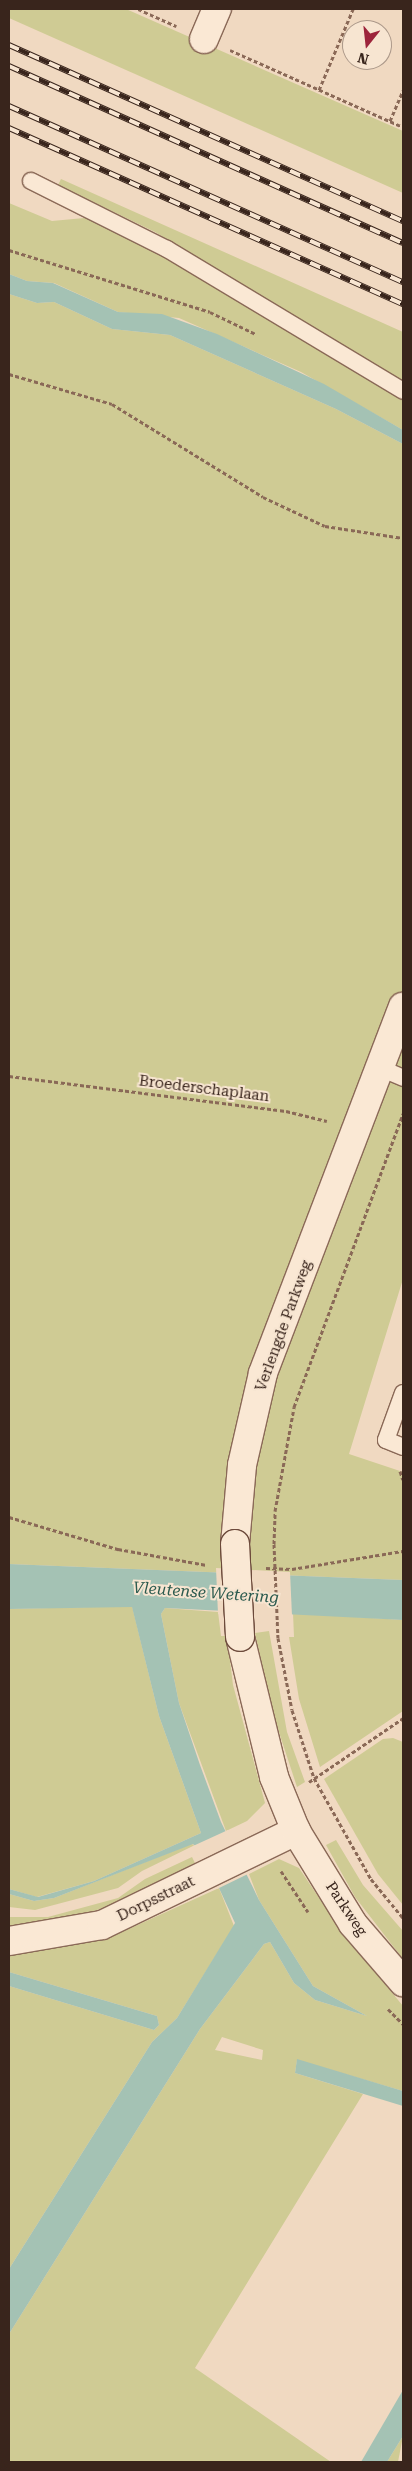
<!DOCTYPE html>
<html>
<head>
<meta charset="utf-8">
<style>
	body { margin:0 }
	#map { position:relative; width:412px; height:2471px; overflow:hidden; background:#f0d9c1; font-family:"Roboto Serif",serif }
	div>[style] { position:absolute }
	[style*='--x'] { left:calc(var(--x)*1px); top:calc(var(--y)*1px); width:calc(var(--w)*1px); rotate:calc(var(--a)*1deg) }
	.green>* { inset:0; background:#cfcb94 }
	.water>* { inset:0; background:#a4c2b4 }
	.pier>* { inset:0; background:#f0d9c1 }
	.path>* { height:3px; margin-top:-1.5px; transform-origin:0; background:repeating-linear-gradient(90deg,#8a6957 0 4px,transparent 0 6.5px) }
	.roads { filter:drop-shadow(1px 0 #8a6957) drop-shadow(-1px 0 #8a6957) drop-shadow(0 1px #8a6957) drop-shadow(0 -1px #8a6957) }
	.lane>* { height:16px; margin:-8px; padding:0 8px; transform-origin:8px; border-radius:8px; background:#fae8d4 }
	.street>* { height:28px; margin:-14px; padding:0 14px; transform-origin:14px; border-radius:14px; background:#fae8d4 }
	.secondary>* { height:28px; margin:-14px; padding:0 14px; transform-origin:14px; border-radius:14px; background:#fae8d4 }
	.rail>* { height:5.5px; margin-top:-2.75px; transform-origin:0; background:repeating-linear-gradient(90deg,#f7e5d1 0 11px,#39251c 0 22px); box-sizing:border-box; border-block:1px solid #39251c }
	.path-bridge>* { height:3px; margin-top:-1.5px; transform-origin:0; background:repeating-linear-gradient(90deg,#8a6957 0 4px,transparent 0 6.5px) }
	.bridges { filter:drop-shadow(1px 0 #6c4a3b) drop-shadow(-1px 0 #6c4a3b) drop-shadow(0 1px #6c4a3b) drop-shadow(0 -1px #6c4a3b) }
	.secondary-bridge>* { height:28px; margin:-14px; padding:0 14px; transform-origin:14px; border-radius:14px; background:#fae8d4 }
	span { translate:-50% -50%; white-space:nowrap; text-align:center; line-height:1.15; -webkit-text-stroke:4px #f7e5d1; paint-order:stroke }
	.street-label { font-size:15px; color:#39251c }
	.water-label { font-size:16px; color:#2b5a4e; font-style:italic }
	.frame { position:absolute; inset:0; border:10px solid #39251c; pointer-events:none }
	.north { position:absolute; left:342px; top:20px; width:50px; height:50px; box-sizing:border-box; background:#f7e5d1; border:1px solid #ab9889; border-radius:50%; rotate:196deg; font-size:14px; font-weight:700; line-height:20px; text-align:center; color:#39251c }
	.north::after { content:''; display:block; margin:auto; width:18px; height:22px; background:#9d243b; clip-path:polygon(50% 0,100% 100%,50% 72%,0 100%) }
</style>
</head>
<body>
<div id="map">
	<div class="green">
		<i style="clip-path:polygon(9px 9px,126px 9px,403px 131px,403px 193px,9px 18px)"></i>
		<i style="clip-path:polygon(61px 179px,403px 332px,403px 382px,155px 232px,58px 185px)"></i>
		<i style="clip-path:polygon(9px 203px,52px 221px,95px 217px,176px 263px,403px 399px,403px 430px,301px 372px,179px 318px,118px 312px,54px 283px,27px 281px,9px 274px)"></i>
		<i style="clip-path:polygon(9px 294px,37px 303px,54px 302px,112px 329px,170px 335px,336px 409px,403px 444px,403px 1279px,349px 1454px,403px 1472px,403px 1580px,9px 1564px)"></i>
		<i style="clip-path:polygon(132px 1606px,159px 1716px,201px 1833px,94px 1881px,37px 1897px,9px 1889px,9px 1609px)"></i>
		<i style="clip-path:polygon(165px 1608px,218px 1612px,221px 1636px,227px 1636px,233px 1685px,265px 1803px,247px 1821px,226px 1831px,179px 1703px,161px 1614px)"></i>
		<i style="clip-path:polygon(293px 1613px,403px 1620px,403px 1711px,320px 1767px,299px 1699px,289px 1637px,294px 1637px)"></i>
		<i style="clip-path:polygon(269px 1631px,287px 1732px,305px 1782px,297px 1787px,273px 1714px,255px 1633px)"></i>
		<i style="clip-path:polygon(393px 1738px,403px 1742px,403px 1905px,378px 1874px,324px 1779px,383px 1739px)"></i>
		<i style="clip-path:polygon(336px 1840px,363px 1885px,403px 1931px,403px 1959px,355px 1897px,326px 1845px)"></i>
		<i style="clip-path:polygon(191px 1844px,195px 1845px,142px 1871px,118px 1888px,35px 1910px,9px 1907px,9px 1894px,34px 1901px,54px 1898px)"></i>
		<i style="clip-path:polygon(192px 1857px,195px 1863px,113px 1905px,68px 1919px,9px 1926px,9px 1917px,48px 1917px,118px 1898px,145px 1879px)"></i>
		<i style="clip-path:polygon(evenodd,279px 1859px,299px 1868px,342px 1932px,403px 2006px,403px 2091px,297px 2060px,295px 2073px,363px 2094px,195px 2368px,331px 2462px,9px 2462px,9px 2334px,200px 2029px,264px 1944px,270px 1942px,294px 1983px,315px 2000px,367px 2016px,313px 1986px,259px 1900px,249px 1874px,279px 1859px,222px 2037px,263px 2050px,262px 2060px,215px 2050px,222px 2037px)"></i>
		<i style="clip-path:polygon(219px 1888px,234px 1926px,177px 2018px,152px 2042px,9px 2269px,9px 1986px,154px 2030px,159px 2025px,157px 2016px,9px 1972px,9px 1956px,122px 1932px)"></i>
		<i style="clip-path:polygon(403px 2436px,398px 2462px,387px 2462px)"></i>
	</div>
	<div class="water">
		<i style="clip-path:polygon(9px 274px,27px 281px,53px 283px,118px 312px,162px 314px,217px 334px,324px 384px,403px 430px,403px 444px,336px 409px,170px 335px,112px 329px,54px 302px,37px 303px,9px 294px)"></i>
		<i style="clip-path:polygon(9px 1564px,403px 1580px,403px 1620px,165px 1608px,161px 1614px,179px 1703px,200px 1765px,221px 1822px,259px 1900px,313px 1986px,367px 2016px,315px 2000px,294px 1983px,270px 1942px,264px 1944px,200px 2029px,9px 2334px,9px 2269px,152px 2042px,177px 2018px,235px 1923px,203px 1853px,193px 1844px,54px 1898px,34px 1901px,9px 1894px,9px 1889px,38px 1897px,94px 1881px,201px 1833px,159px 1716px,132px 1607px,9px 1609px)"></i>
		<i style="clip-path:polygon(9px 1972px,157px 2016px,159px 2025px,154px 2030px,9px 1986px)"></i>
		<i style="clip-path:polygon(297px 2059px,403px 2091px,403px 2106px,295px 2073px)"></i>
		<i style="clip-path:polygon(403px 2390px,403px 2436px,387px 2462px,361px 2462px)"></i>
	</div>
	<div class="pier">
		<i style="clip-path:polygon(216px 1568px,290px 1572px,292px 1616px,218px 1614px)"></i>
		<i style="clip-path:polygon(228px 1830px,252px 1872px,217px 1889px,193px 1846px)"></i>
	</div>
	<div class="path">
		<i style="--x:138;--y:9;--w:42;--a:24.1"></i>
		<i style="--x:230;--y:50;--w:189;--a:24"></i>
		<i style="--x:319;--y:90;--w:88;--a:-67.2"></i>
		<i style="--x:390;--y:121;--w:33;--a:-67"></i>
		<i style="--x:9;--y:250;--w:210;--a:17.1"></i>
		<i style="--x:210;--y:312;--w:51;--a:25.6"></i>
		<i style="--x:9;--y:374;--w:107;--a:16.2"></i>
		<i style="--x:112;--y:404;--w:177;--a:31.6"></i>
		<i style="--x:263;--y:497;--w:68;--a:25.1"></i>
		<i style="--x:325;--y:526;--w:79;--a:8.7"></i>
		<i style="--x:9;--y:1076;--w:279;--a:7.2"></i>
		<i style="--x:286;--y:1111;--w:42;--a:13.7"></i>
		<i style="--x:400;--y:1471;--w:9;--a:72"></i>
		<i style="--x:9;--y:1517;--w:114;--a:16.4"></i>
		<i style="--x:118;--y:1549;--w:90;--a:10.2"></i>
		<i style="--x:274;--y:1544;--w:33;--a:-88"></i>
		<i style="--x:275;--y:1511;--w:106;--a:-79.6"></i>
		<i style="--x:294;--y:1407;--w:313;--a:-69.6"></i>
		<i style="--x:266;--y:1568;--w:26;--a:2"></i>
		<i style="--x:292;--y:1569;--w:112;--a:-9.2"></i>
		<i style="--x:278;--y:1638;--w:73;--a:79"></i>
		<i style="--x:292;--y:1710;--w:71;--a:72.1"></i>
		<i style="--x:314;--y:1778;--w:116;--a:60.6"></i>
		<i style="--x:371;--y:1879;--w:50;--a:50.6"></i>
		<i style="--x:309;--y:1782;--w:114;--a:-34.2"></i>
		<i style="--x:281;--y:1871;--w:49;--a:56.6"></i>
		<i style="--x:388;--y:2009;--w:21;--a:45"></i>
	</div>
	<div class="roads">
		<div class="lane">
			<i style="--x:31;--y:181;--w:152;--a:26.6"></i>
			<i style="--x:167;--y:249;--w:275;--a:31"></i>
			<i style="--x:380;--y:1068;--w:25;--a:23"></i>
			<i style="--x:403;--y:1393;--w:50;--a:109.9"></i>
			<i style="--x:386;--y:1440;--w:18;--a:22"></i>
		</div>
		<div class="street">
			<i style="--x:204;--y:39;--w:33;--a:-67"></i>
			<i style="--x:9;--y:1941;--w:94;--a:-9.8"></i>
			<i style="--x:102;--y:1925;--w:216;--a:-25.9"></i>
		</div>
		<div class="secondary">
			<i style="--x:235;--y:1544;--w:79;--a:-84.9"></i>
			<i style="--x:242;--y:1465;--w:94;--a:-77.1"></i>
			<i style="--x:263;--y:1373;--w:392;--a:-69.1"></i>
			<i style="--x:240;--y:1637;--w:144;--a:76.3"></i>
			<i style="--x:274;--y:1777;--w:58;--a:67.8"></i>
			<i style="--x:296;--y:1831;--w:109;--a:58.5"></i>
			<i style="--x:353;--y:1924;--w:77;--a:49.2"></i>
		</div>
	</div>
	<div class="rail">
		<i style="--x:9;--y:45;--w:432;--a:24.1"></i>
		<i style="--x:9;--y:66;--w:432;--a:24.2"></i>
		<i style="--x:9;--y:106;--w:432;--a:24.1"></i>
		<i style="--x:9;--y:128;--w:432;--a:24.1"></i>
	</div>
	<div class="path-bridge">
		<i style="--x:274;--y:1544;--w:94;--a:87.6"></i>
	</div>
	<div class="bridges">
		<div class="secondary-bridge">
			<i style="--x:235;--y:1544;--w:93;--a:86.9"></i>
		</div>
	</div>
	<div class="street-label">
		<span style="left:204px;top:1089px;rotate:7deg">Broederschaplaan</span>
		<span style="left:284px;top:1326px;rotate:-70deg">Verlengde Parkweg</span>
		<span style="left:156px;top:1899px;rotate:-26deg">Dorpsstraat</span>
		<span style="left:346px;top:1909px;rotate:56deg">Parkweg</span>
	</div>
	<div class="water-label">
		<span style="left:206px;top:1593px;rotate:4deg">Vleutense Wetering</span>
	</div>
	<div class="frame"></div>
	<div class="north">N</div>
</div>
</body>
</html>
